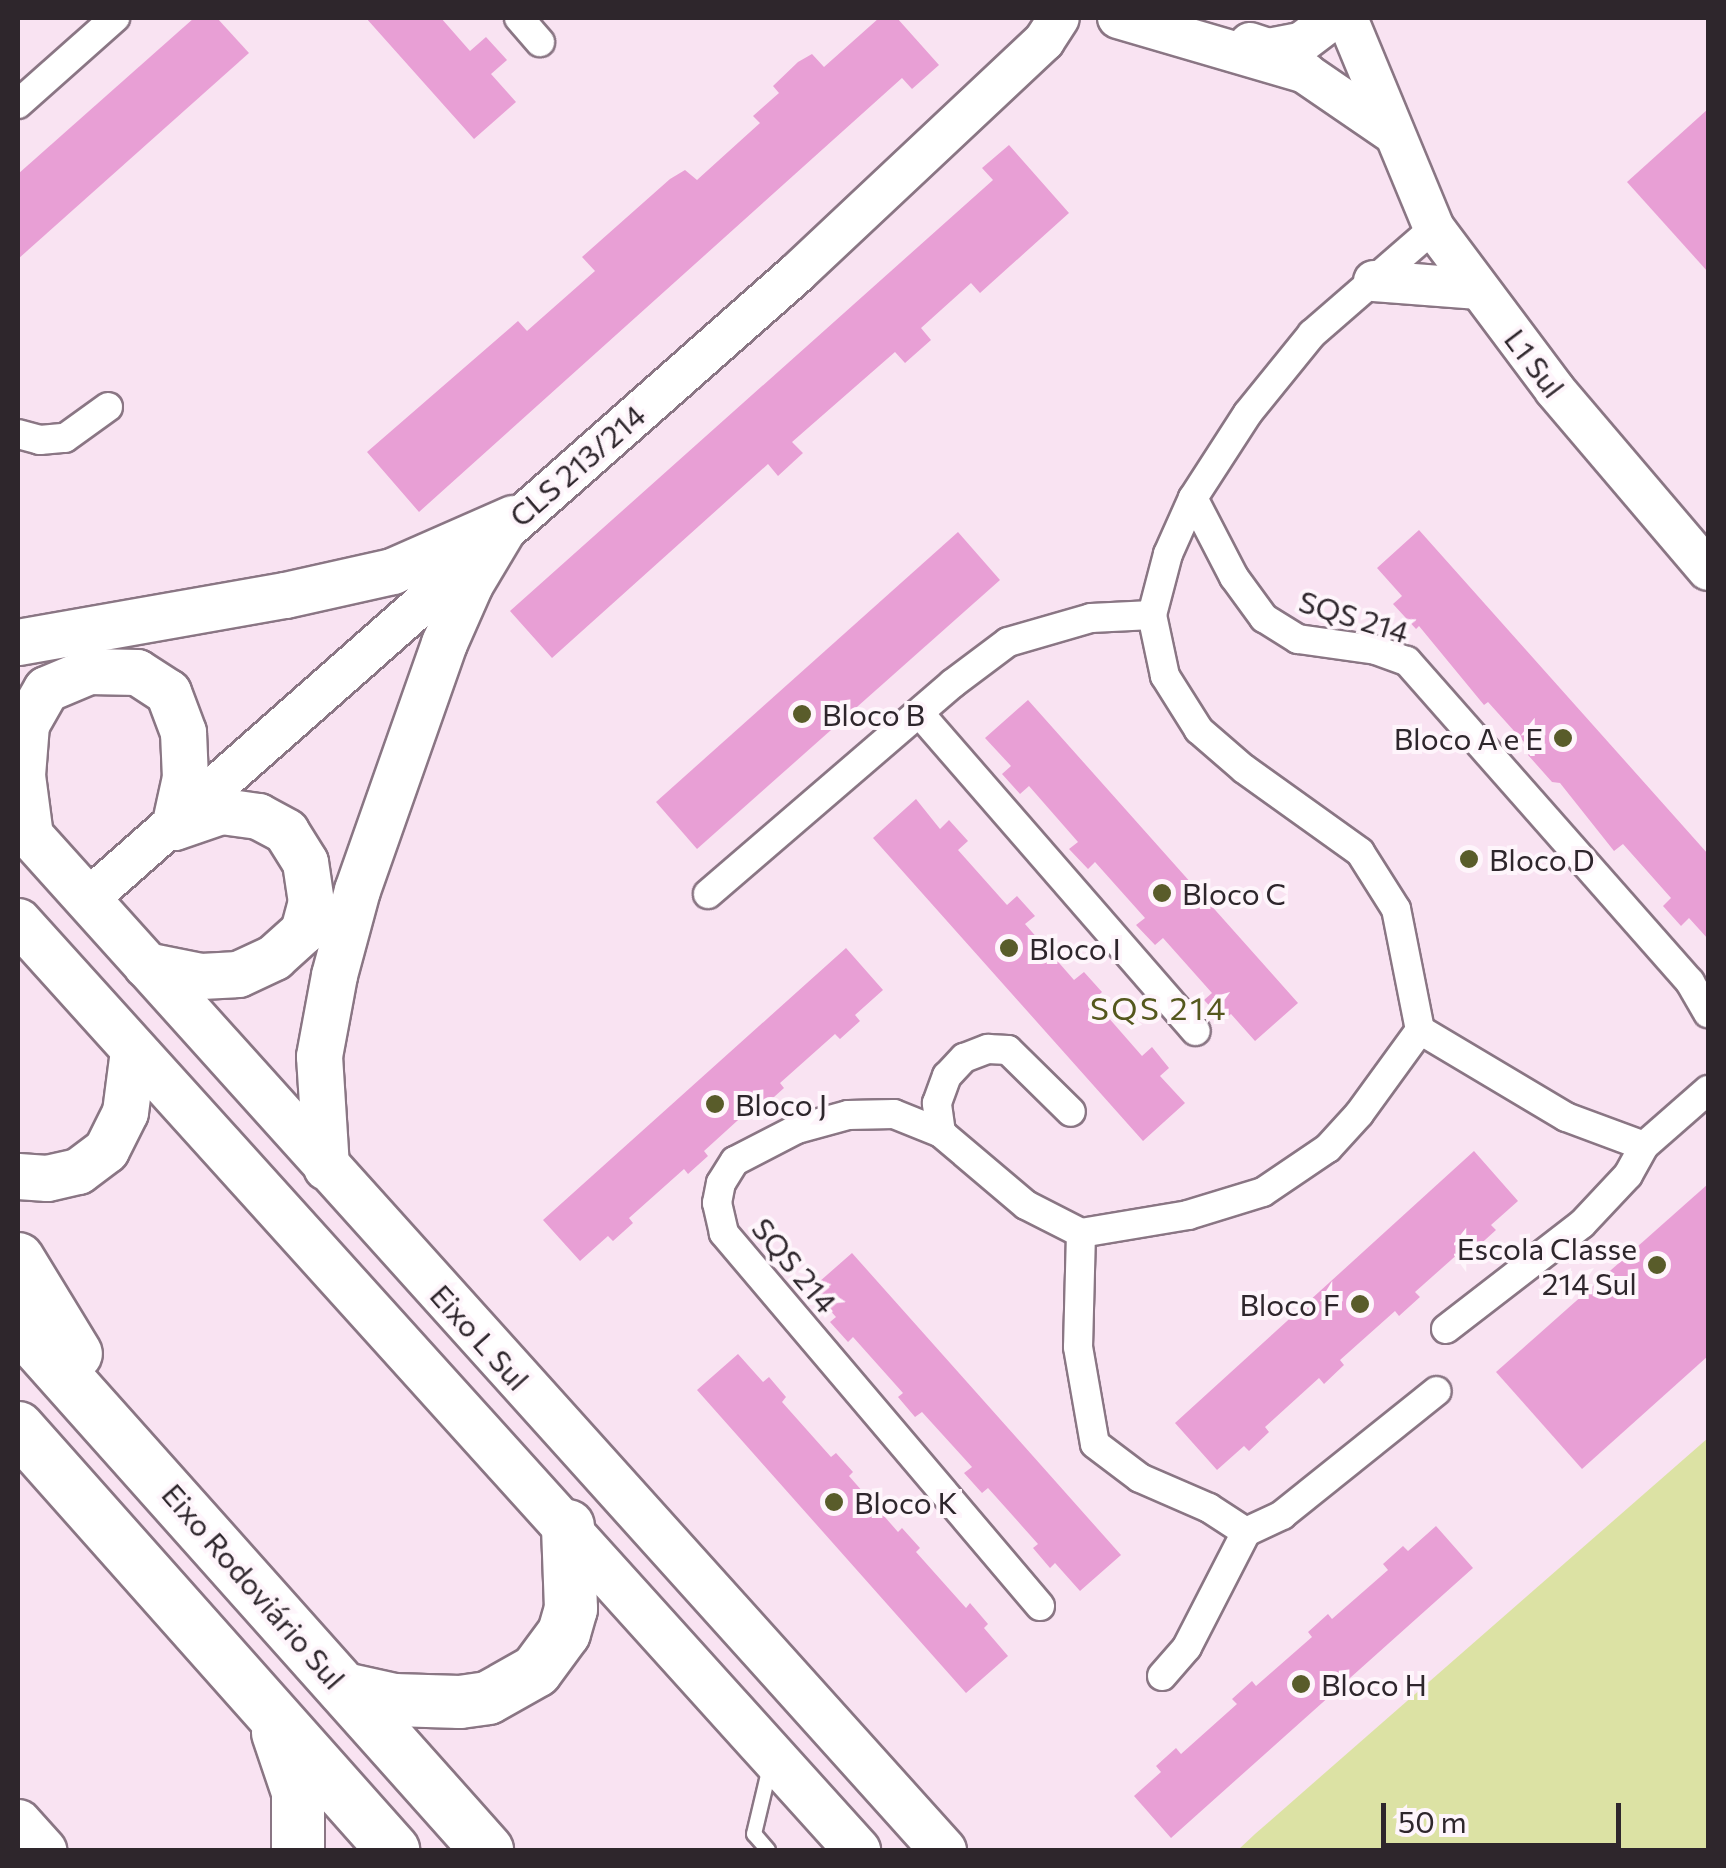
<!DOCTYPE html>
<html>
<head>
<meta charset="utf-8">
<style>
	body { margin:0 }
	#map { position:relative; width:1726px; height:1868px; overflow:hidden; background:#f9e3f2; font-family:Commissioner,sans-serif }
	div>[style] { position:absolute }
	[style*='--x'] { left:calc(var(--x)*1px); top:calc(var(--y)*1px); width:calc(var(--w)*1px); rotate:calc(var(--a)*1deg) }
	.green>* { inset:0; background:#dce2a4 }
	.building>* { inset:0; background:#e89fd5 }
	.secondary-tunnel>* { height:40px; margin-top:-20px; transform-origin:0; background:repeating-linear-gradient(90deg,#d0bdca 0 40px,transparent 0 60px) }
	.roads { filter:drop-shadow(2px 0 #8a7684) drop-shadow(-2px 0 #8a7684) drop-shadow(0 2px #8a7684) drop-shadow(0 -2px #8a7684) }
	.lane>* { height:14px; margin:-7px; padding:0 7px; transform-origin:7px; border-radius:7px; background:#fff }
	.street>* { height:28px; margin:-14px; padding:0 14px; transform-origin:14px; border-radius:14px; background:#fff }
	.secondary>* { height:40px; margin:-20px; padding:0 20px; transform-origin:20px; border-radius:20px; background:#fff }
	.primary>* { height:45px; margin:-22.5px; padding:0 22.5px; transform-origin:22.5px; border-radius:22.5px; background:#fff }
	.highway>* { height:52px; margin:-26px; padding:0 26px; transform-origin:26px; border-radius:26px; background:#fff }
	.dots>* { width:28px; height:28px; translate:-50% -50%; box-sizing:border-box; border:5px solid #fef5fb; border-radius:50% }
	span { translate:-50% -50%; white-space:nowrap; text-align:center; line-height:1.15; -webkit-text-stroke:8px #fef5fb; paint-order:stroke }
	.street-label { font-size:30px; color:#2e262c }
	.poi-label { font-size:30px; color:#2e262c }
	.left { translate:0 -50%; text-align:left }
	.right { translate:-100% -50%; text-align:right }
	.neighbourhood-label { font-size:32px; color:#54571d; letter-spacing:2.5px }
	.frame { position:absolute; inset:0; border:20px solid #2e262c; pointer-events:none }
	.scale { position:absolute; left:1381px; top:1803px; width:240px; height:45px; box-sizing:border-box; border:5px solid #2e262c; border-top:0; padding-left:12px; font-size:30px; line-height:35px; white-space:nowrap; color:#2e262c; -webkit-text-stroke:8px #fef5fb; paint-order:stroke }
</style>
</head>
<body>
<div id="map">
	<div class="green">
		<i style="clip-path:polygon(1708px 1438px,1708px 1850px,1238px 1850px,1255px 1834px)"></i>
	</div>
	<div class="building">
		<i style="clip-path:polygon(194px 18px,217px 18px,249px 53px,18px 259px,18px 174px)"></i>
		<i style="clip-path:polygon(366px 18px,441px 18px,470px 51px,486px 37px,507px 60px,491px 74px,516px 102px,474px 139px)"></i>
		<i style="clip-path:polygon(879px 18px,897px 18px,939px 65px,912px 89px,902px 78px,419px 512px,367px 452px,518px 321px,527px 331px,595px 271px,582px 257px,670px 179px,685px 170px,697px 180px,760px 123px,753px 116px,779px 93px,773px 86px,798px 62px,812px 54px,824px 67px)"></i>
		<i style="clip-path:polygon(1708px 109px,1708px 272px,1627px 182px)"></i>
		<i style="clip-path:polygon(1009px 145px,1069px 213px,980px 293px,971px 283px,921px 328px,931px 340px,905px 363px,895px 352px,792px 442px,803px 453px,778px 476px,768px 464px,552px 658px,510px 611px,993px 180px,982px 168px)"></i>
		<i style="clip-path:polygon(1419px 530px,1708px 854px,1708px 939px,1689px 918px,1681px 926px,1663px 906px,1671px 898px,1623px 844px,1614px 851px,1560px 783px,1552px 782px,1528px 755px,1532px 751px,1488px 702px,1484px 705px,1419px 626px,1416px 629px,1393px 604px,1402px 596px,1377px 568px)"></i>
		<i style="clip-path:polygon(958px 532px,1000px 580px,697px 849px,656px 802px)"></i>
		<i style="clip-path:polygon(1028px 700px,1298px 1003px,1255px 1041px,1231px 1014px,1223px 1020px,1204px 1000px,1212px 993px,1163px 938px,1155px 945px,1136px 925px,1145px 918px,1095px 862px,1088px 869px,1069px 849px,1078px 842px,1029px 786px,1020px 794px,1002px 774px,1011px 766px,985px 738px)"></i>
		<i style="clip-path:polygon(916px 799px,940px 829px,949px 820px,968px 841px,958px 850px,1007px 905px,1017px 896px,1035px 916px,1025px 924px,1074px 980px,1084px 972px,1102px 992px,1093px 1000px,1142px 1056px,1152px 1047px,1169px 1068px,1160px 1076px,1185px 1103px,1143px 1141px,873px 838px)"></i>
		<i style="clip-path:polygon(846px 948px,883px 990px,855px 1015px,860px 1021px,840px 1039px,835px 1034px,780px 1083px,784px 1088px,764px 1106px,759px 1101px,704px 1151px,708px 1156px,688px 1174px,684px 1169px,629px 1218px,633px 1223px,613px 1241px,608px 1236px,580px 1261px,543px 1220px)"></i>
		<i style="clip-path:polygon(1474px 1151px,1518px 1201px,1491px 1225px,1496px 1230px,1475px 1249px,1469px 1244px,1415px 1292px,1420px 1297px,1399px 1316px,1395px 1311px,1340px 1360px,1344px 1365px,1324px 1384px,1319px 1378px,1265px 1427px,1269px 1432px,1249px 1451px,1244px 1446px,1217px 1470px,1175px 1423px)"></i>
		<i style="clip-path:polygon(1708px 1184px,1708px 1356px,1582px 1469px,1496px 1372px)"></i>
		<i style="clip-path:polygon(852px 1253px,1121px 1555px,1080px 1591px,1055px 1563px,1050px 1568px,1033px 1548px,1038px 1544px,988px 1488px,982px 1493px,964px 1473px,972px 1467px,922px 1412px,915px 1417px,898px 1397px,903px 1393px,853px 1337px,848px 1342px,830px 1322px,836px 1317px,811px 1289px)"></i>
		<i style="clip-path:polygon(738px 1354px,763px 1382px,769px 1377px,786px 1397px,782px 1402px,831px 1457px,836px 1453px,853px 1472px,849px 1476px,898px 1532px,902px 1528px,920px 1548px,916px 1552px,966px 1608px,970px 1603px,988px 1624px,984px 1628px,1008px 1656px,966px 1693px,697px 1390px)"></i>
		<i style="clip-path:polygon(1436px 1526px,1473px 1568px,1171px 1838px,1134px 1796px,1161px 1772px,1156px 1766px,1176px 1748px,1181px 1754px,1237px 1704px,1232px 1699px,1252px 1681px,1256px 1686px,1312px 1637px,1308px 1632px,1328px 1614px,1332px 1619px,1388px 1570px,1383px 1564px,1403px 1546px,1408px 1551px)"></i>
	</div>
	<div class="secondary-tunnel">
		<i style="--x:24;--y:951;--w:105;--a:-39.6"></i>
	</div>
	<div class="roads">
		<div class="lane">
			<i style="--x:768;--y:1850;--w:21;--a:-131"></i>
			<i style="--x:754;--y:1834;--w:69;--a:-76.6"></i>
		</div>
		<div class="street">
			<i style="--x:519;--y:18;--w:32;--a:49"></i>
			<i style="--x:18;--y:104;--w:130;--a:-41.6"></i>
			<i style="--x:18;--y:434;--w:23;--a:15"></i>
			<i style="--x:40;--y:440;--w:25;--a:-5"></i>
			<i style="--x:65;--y:438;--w:53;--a:-35.8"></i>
			<i style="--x:1193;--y:498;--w:89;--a:62.6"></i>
			<i style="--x:1234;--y:577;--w:51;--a:53.8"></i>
			<i style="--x:1264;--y:618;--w:40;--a:32"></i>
			<i style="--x:1298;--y:639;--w:79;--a:8"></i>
			<i style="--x:1376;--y:650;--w:33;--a:20"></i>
			<i style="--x:1407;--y:661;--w:428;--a:48.6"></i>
			<i style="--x:1690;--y:982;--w:36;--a:60"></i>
			<i style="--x:920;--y:714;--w:420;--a:49"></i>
			<i style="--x:708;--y:894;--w:322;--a:-40.7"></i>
			<i style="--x:952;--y:684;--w:70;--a:-36.9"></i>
			<i style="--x:1008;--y:642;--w:86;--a:-16.1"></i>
			<i style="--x:1091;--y:618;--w:61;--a:-2.8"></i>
			<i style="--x:1420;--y:1030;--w:170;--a:30.8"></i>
			<i style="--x:1566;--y:1117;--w:83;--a:20.4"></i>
			<i style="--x:941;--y:1133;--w:30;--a:-98"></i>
			<i style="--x:937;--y:1103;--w:29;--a:-70"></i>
			<i style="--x:947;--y:1076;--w:25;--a:-47"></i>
			<i style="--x:964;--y:1058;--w:26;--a:-21"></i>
			<i style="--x:988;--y:1049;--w:20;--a:3"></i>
			<i style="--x:1008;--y:1050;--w:88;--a:44.5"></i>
			<i style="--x:1081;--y:1233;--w:114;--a:91.5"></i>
			<i style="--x:1078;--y:1347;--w:98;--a:80.1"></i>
			<i style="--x:1095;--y:1444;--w:56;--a:37.1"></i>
			<i style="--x:1140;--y:1478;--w:75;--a:23.5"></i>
			<i style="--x:1209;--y:1508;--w:44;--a:33"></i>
			<i style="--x:1246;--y:1532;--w:40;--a:-25"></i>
			<i style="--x:1282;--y:1515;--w:198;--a:-38.7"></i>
			<i style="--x:1446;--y:1329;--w:172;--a:-37.7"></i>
			<i style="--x:1582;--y:1224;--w:67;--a:-46.8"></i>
			<i style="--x:1628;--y:1175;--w:33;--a:-61"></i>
			<i style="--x:1644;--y:1146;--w:85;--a:-41.2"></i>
			<i style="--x:1040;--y:1606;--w:489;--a:-130.3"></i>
			<i style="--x:724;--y:1233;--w:31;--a:-103"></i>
			<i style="--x:717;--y:1203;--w:20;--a:-79"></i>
			<i style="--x:721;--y:1183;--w:26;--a:-58"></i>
			<i style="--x:735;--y:1161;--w:70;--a:-27.3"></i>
			<i style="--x:797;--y:1129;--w:53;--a:-15.4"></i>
			<i style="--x:848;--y:1115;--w:46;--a:-1.2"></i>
			<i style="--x:894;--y:1114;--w:51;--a:22"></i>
			<i style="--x:941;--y:1133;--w:111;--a:40.3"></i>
			<i style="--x:1026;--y:1205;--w:62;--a:27"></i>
			<i style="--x:1081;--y:1233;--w:109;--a:-9.5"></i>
			<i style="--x:1188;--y:1215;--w:78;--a:-17"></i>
			<i style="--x:1263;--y:1192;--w:78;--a:-34.1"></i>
			<i style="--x:1328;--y:1148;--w:46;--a:-47.6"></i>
			<i style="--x:1359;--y:1114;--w:104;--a:-54"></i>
			<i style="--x:1420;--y:1030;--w:123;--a:-101.2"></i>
			<i style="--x:1396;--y:909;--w:67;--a:-122.3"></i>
			<i style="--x:1360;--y:852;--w:143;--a:-144.4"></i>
			<i style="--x:1244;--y:769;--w:60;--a:-139.1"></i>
			<i style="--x:1199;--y:730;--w:64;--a:-122.2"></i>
			<i style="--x:1165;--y:676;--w:62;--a:-102"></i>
			<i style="--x:1152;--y:615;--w:63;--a:-75.3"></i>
			<i style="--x:1168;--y:554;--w:61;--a:-65.9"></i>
			<i style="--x:1193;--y:498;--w:101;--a:-57.1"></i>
			<i style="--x:1248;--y:413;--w:102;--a:-51"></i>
			<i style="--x:1312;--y:334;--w:162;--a:-41"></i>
			<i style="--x:1162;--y:1676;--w:38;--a:-49"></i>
			<i style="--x:1187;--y:1647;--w:129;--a:-62.8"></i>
		</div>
		<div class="secondary">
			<i style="--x:1118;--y:18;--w:196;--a:16.3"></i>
			<i style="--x:1347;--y:18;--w:227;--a:67.5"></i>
			<i style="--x:1434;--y:228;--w:202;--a:53.2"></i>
			<i style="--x:1555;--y:390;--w:236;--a:49.6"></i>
			<i style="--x:1250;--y:43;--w:20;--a:18"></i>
			<i style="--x:1269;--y:49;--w:33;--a:-11"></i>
			<i style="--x:1301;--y:43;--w:31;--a:-37"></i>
			<i style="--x:1326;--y:24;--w:6;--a:-72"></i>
			<i style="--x:1286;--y:60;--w:131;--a:34.4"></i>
			<i style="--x:1374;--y:281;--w:105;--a:4.4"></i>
			<i style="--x:105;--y:884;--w:923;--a:-41.44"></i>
			<i style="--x:797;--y:273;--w:339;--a:-43.2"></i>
			<i style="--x:1044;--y:41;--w:27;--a:-57"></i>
		</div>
		<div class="primary">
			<i style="--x:18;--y:642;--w:271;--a:-10"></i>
			<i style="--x:285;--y:595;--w:110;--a:-12.6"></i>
			<i style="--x:392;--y:571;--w:132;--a:-23.7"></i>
			<i style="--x:18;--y:822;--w:1383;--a:48.02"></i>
			<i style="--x:30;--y:836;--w:62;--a:-97.5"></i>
			<i style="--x:22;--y:775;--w:51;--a:-85.5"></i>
			<i style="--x:26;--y:724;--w:40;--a:-60.3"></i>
			<i style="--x:46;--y:689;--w:47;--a:-22.7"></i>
			<i style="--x:89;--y:671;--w:48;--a:1.2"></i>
			<i style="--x:137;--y:672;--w:37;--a:33"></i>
			<i style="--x:168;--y:692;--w:43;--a:69.4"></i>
			<i style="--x:183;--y:732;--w:45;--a:87.5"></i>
			<i style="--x:185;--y:777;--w:51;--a:102.4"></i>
			<i style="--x:18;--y:921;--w:1252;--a:47.91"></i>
			<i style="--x:146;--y:965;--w:56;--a:11.3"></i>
			<i style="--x:201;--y:976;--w:37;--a:-3"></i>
			<i style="--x:238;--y:974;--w:40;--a:-25"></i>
			<i style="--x:274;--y:957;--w:39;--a:-42"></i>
			<i style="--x:303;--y:931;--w:30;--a:-75"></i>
			<i style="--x:311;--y:902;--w:40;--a:-98.5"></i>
			<i style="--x:305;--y:862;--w:36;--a:-122"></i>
			<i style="--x:286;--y:831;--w:32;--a:-152"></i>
			<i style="--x:258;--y:816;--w:37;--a:-172"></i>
			<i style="--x:221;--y:811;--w:50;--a:161.2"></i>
			<i style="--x:326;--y:1167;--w:111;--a:-93.6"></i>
			<i style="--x:319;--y:1056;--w:82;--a:-79.5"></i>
			<i style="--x:334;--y:975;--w:88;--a:-74.9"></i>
			<i style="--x:357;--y:890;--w:262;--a:-70.6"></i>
			<i style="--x:444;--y:643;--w:64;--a:-66.2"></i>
			<i style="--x:470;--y:584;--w:61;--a:-59.2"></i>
			<i style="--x:18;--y:1176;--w:29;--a:4"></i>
			<i style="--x:47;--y:1178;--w:32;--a:-13"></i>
			<i style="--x:78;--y:1171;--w:35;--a:-37"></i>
			<i style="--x:106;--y:1150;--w:42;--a:-63.4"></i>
			<i style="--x:125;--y:1112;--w:63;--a:-82.6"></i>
			<i style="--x:18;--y:1822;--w:38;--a:48"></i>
		</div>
		<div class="highway">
			<i style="--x:18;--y:1259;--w:111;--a:58.6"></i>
			<i style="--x:18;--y:1324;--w:705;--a:48.28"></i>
			<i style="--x:18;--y:1428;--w:565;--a:48.37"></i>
			<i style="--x:344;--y:1689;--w:51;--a:12.4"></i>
			<i style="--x:394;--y:1700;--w:66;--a:1.7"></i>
			<i style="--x:460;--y:1702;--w:28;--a:-8"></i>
			<i style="--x:488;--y:1698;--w:55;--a:-29.4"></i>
			<i style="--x:536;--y:1671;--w:47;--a:-53.6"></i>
			<i style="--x:564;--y:1633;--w:25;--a:-74"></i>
			<i style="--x:571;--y:1609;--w:83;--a:-92.1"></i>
			<i style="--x:278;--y:1733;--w:62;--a:71.3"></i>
			<i style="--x:298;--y:1792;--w:58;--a:90"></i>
		</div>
	</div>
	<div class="dots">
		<i style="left:802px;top:714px;background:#595c2a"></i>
		<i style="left:1563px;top:738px;background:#595c2a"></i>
		<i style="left:1469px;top:859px;background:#595c2a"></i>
		<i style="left:1162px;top:893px;background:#595c2a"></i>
		<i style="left:1009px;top:948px;background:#595c2a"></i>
		<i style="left:715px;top:1104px;background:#595c2a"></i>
		<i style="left:1657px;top:1265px;background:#595c2a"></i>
		<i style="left:1360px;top:1304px;background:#595c2a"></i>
		<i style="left:834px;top:1502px;background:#595c2a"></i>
		<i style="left:1301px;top:1684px;background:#595c2a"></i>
	</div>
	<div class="street-label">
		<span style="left:1535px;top:363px;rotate:53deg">L1 Sul</span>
		<span style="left:577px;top:465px;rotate:-41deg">CLS 213/214</span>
		<span style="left:1354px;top:616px;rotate:17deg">SQS 214</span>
		<span style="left:795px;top:1265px;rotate:50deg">SQS 214</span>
		<span style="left:480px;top:1337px;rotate:48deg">Eixo L Sul</span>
		<span style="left:254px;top:1586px;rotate:49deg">Eixo Rodoviário Sul</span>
	</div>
	<div class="poi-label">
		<span class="left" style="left:822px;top:714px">Bloco B</span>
		<span class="right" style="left:1543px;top:738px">Bloco A e E</span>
		<span class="left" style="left:1489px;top:859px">Bloco D</span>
		<span class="left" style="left:1182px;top:893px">Bloco C</span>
		<span class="left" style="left:1029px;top:948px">Bloco I</span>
		<span class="left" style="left:735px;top:1104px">Bloco J</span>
		<span class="right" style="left:1637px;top:1265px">Escola Classe<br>214 Sul</span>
		<span class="right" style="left:1340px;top:1304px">Bloco F</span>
		<span class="left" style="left:854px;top:1502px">Bloco K</span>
		<span class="left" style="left:1321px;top:1684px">Bloco H</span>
	</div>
	<div class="neighbourhood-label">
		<span style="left:1159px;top:1007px">SQS 214</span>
	</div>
	<div class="frame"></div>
	<div class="scale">50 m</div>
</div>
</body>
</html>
